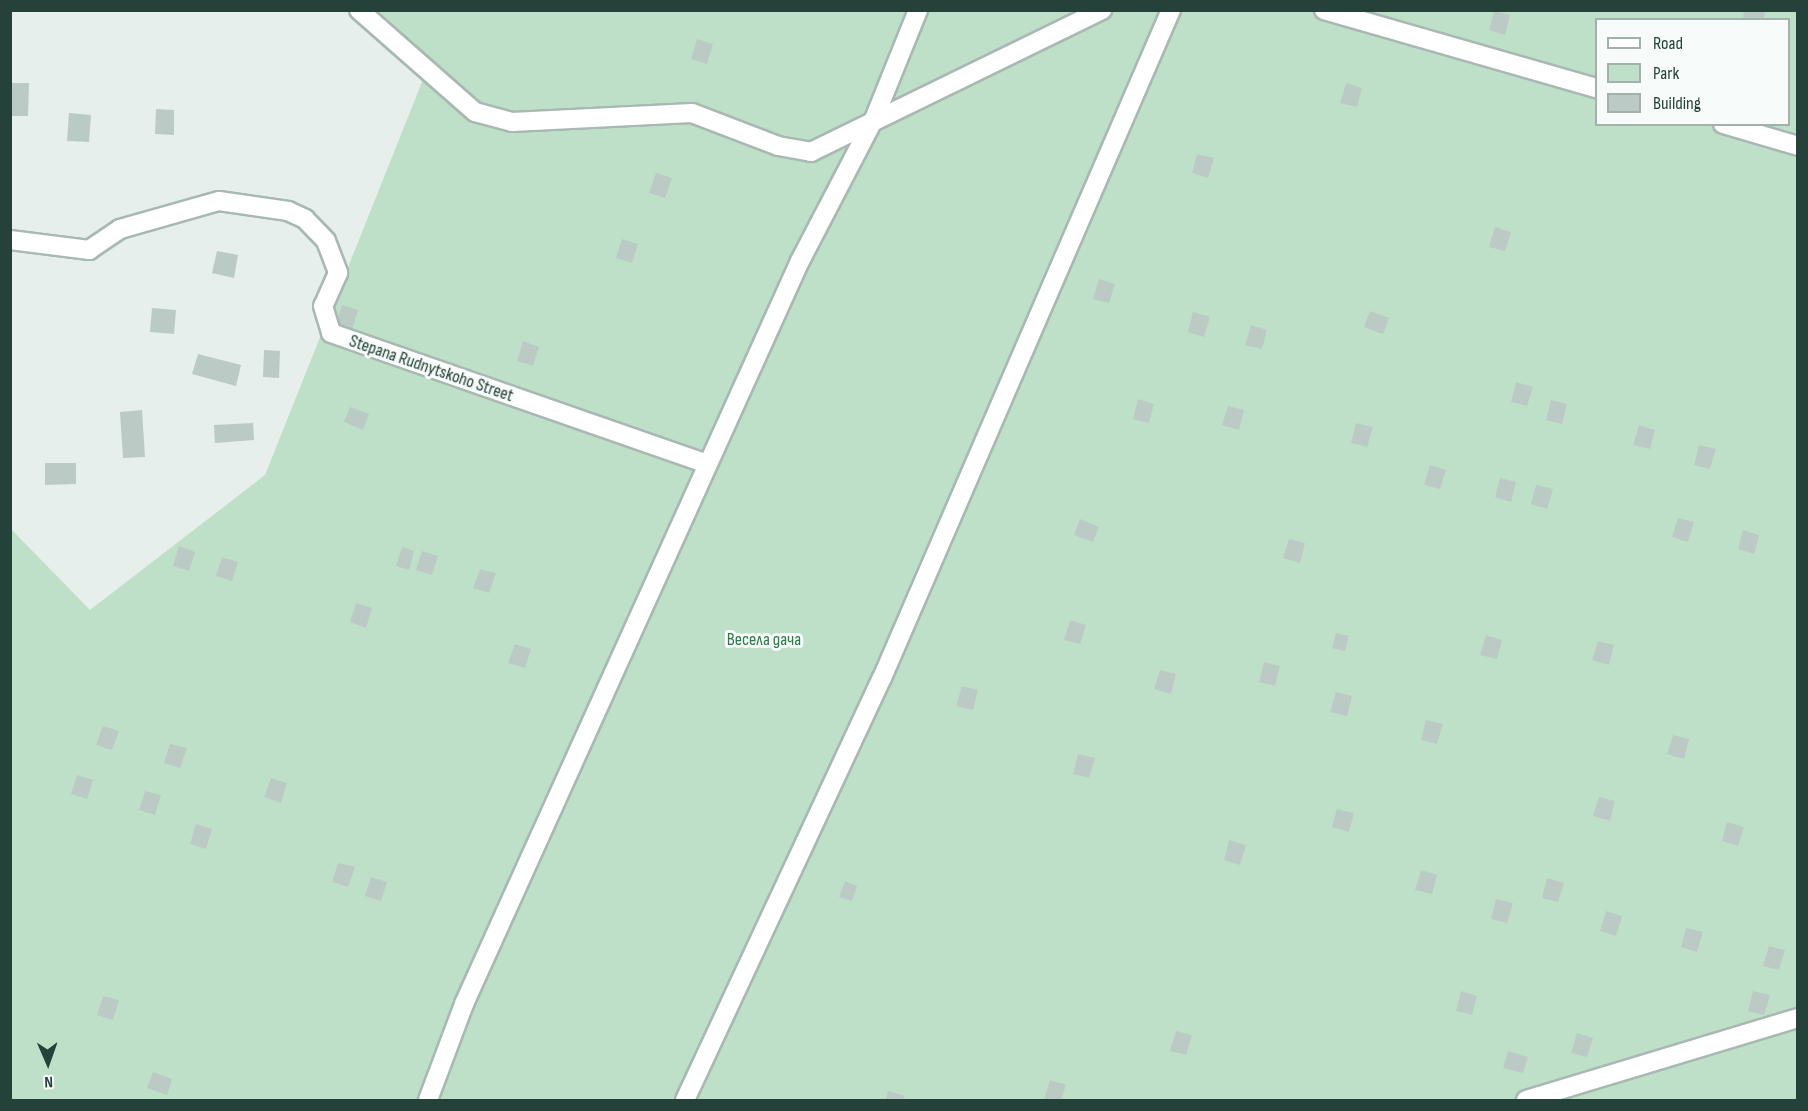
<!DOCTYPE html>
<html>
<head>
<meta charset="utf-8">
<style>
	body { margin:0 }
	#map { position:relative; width:1808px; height:1111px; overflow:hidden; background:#e6efeb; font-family:"Sofia Sans Condensed",sans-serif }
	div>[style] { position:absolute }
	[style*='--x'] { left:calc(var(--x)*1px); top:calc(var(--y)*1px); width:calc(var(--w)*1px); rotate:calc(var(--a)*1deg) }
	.green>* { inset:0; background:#bfe0c8 }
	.building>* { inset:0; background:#bbcac4 }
	.roads { filter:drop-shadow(2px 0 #a8b8b2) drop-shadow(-2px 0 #a8b8b2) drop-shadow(0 2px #a8b8b2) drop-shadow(0 -2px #a8b8b2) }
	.street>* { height:18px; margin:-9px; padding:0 9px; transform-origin:9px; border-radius:9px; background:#fff }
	span { translate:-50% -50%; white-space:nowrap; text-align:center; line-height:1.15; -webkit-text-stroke:6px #f7fbf9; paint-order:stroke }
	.street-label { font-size:18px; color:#24423a }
	.park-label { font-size:18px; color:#2d7a4b }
	.frame { position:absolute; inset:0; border:12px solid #24423a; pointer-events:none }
	.legend { position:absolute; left:1595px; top:18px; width:195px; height:108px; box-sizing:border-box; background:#f7fbf9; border:2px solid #a3b1ad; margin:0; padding:8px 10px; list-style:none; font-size:18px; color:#24423a }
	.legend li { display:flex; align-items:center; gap:12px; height:30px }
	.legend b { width:30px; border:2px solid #a3b1ad }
	.north { position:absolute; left:18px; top:1033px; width:60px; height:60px; -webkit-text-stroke:4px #f7fbf9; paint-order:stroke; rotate:178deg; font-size:16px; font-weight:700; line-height:24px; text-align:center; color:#24423a }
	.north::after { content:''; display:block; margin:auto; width:21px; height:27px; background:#24423a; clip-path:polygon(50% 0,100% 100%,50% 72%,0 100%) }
</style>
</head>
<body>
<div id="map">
	<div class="green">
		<i style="clip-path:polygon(evenodd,359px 11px,1797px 11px,1797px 1100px,11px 1100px,10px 528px,90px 610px,265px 475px,426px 72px,359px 11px,1596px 20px,1788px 20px,1788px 124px,1596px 124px,1596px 20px)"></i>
	</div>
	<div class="building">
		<i style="clip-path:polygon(1744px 10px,1766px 10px,1763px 20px,1743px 20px)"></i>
		<i style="clip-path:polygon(1494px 11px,1510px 15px,1505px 35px,1489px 30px)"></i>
		<i style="clip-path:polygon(697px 39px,713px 44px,707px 64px,691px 59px)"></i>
		<i style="clip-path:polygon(10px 83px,29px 83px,28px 116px,10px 116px)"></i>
		<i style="clip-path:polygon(1346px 83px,1362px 88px,1357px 107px,1340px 103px)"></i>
		<i style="clip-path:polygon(156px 109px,174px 110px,174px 135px,155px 134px)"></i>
		<i style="clip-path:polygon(69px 113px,91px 115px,89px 142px,67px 141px)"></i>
		<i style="clip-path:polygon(1197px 154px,1214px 158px,1208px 178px,1192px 173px)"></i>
		<i style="clip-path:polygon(656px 173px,672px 178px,665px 198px,649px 193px)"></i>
		<i style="clip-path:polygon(1495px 227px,1511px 232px,1505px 251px,1489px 247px)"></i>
		<i style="clip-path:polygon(622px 239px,638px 244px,632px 263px,616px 258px)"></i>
		<i style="clip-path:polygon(217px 251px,238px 255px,234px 278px,212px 273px)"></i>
		<i style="clip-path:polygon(1099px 279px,1115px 284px,1109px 303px,1093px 299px)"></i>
		<i style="clip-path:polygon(342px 305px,358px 310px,352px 330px,336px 324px)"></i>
		<i style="clip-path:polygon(152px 308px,176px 310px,174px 334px,150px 332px)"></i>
		<i style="clip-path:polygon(1370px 311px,1389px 318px,1383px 334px,1364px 327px)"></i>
		<i style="clip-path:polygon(1193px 312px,1210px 317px,1204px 337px,1188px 332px)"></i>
		<i style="clip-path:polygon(1251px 325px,1267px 330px,1262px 349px,1245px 345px)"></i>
		<i style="clip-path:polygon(523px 341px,539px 347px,533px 366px,517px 361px)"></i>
		<i style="clip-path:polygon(264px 350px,280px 351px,279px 378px,263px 377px)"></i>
		<i style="clip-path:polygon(198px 354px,241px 365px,236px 386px,192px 374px)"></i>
		<i style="clip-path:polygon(1516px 382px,1533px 387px,1527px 406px,1511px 402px)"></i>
		<i style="clip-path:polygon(1138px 399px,1154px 404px,1149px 423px,1133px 419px)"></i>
		<i style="clip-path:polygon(1551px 400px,1567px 404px,1562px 424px,1546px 420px)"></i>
		<i style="clip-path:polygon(1228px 406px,1244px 410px,1239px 430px,1222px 425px)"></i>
		<i style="clip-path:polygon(350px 407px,369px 414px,363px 430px,344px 422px)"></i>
		<i style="clip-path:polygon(142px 410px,145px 457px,123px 458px,120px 412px)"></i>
		<i style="clip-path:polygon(253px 423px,254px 440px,215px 443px,214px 425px)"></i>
		<i style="clip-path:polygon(1356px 423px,1373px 427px,1367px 447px,1351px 443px)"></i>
		<i style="clip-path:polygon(1639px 425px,1655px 430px,1650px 449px,1633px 445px)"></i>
		<i style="clip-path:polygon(1699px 445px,1716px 449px,1710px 469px,1694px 465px)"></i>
		<i style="clip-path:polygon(45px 463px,76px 463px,76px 484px,45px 485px)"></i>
		<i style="clip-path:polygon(1430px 465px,1446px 470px,1440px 489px,1424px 485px)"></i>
		<i style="clip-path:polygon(1500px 478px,1516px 482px,1511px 502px,1495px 497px)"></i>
		<i style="clip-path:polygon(1536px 485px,1553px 489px,1547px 509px,1531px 504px)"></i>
		<i style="clip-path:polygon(1678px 518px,1694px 522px,1688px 542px,1672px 537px)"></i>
		<i style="clip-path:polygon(1080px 519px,1099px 527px,1093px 542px,1074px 535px)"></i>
		<i style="clip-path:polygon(1743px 530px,1759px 535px,1754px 554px,1738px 549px)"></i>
		<i style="clip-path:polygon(1289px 539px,1305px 543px,1300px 563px,1283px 558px)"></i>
		<i style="clip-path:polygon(179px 546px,195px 552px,189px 571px,173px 566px)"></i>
		<i style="clip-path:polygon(402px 547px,414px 551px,409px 570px,396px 566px)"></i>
		<i style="clip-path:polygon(422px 551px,438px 556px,432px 575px,416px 570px)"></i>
		<i style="clip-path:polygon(222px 557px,238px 562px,232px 581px,216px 576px)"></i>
		<i style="clip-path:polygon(480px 569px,496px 573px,489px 593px,473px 588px)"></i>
		<i style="clip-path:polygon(356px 603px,372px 608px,366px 628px,350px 622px)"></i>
		<i style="clip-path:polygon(1070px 620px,1086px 625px,1080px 644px,1064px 640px)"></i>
		<i style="clip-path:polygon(1336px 633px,1349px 636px,1345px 651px,1332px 648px)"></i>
		<i style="clip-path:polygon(1486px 635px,1502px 640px,1497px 659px,1480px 655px)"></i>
		<i style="clip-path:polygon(1598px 641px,1614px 645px,1609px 665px,1592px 660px)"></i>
		<i style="clip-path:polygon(515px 644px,531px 649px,525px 668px,508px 663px)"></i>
		<i style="clip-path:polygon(1264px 662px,1280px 666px,1275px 686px,1259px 682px)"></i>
		<i style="clip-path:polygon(1160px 670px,1176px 674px,1171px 694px,1154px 689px)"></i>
		<i style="clip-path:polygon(962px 686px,978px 690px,973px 710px,956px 706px)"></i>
		<i style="clip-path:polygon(1336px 692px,1352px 696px,1347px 716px,1330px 712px)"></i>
		<i style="clip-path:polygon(1426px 720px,1443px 724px,1437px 744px,1421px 740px)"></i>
		<i style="clip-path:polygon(103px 726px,119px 731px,112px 750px,96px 745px)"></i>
		<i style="clip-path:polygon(1673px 735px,1689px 739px,1684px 759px,1667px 754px)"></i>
		<i style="clip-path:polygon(170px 744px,187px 748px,180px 768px,164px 763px)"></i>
		<i style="clip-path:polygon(1078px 754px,1095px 758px,1089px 778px,1073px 774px)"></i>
		<i style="clip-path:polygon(77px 775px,93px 780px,87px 799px,71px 794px)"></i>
		<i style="clip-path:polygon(271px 778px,287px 783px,281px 803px,264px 797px)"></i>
		<i style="clip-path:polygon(145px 791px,161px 795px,155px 815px,139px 810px)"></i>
		<i style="clip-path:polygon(1599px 797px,1615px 801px,1610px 821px,1593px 816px)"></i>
		<i style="clip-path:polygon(1337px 809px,1354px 813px,1349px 832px,1332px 827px)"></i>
		<i style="clip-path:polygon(1727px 822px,1744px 827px,1738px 846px,1722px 841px)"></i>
		<i style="clip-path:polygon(196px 824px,212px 829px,206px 849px,190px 844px)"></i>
		<i style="clip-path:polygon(1229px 840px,1246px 845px,1240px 865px,1224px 860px)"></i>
		<i style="clip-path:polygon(338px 863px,355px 867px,348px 887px,332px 882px)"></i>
		<i style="clip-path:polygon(1421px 870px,1437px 875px,1432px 894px,1415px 890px)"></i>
		<i style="clip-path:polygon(371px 877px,387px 882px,381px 901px,365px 896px)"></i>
		<i style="clip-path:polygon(1547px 878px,1564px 883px,1558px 902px,1542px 898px)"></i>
		<i style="clip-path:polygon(845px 881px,857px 886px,852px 901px,839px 897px)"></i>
		<i style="clip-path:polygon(1496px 899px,1513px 903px,1507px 923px,1491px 919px)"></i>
		<i style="clip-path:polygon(1606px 911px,1622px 916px,1616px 936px,1600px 931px)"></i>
		<i style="clip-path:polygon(1686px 928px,1703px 932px,1697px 952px,1681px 947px)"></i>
		<i style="clip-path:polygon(1769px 946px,1785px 950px,1779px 970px,1763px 966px)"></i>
		<i style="clip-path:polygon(1461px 991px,1477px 996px,1472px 1015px,1456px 1011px)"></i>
		<i style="clip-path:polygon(1753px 991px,1770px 995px,1764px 1015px,1748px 1011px)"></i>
		<i style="clip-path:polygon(103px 996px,119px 1000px,113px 1020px,97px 1015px)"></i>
		<i style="clip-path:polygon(1176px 1031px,1192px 1035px,1186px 1055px,1170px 1051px)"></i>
		<i style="clip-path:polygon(1577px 1033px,1593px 1038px,1587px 1057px,1571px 1053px)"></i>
		<i style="clip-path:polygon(1508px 1051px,1528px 1057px,1523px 1073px,1503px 1068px)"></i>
		<i style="clip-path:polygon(153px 1072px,172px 1079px,167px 1095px,147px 1088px)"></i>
		<i style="clip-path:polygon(1050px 1080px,1066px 1085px,1061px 1100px,1044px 1100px)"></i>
		<i style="clip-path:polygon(888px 1091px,905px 1096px,903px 1100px,886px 1100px)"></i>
	</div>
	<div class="roads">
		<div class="street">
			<i style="--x:359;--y:10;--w:154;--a:41.3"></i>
			<i style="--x:475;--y:112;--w:38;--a:15"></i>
			<i style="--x:512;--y:122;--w:180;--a:-2.9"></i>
			<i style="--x:692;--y:113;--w:92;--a:21"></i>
			<i style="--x:778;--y:146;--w:34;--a:10"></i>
			<i style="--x:811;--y:152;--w:324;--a:-26"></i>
			<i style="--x:1324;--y:10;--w:283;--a:16"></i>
			<i style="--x:1723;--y:124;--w:78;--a:16.3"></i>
			<i style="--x:10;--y:240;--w:80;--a:7.2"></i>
			<i style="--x:89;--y:250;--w:37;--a:-34"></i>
			<i style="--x:120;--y:229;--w:103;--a:-15.8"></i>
			<i style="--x:219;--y:201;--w:70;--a:8.2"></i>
			<i style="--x:288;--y:211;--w:19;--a:25"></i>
			<i style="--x:305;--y:219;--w:30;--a:46"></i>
			<i style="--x:326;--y:241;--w:34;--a:69"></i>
			<i style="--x:338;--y:273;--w:36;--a:114"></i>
			<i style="--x:323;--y:306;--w:28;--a:73"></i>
			<i style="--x:331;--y:333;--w:398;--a:19.2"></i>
			<i style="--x:428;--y:1100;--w:103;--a:-69.4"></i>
			<i style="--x:464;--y:1004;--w:815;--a:-65.67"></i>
			<i style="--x:800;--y:261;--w:160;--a:-62.5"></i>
			<i style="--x:874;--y:119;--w:118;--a:-68"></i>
			<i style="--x:685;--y:1100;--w:466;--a:-65"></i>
			<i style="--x:882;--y:678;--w:728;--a:-66.61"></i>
			<i style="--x:1526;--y:1100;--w:284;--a:-16.8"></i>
		</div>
	</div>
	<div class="street-label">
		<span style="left:431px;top:369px;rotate:19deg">Stepana Rudnytskoho Street</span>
	</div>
	<div class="park-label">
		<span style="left:764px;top:640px">Весела дача</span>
	</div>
	<div class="frame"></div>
	<ul class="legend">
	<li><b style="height:8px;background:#fff"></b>Road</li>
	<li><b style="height:16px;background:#bfe0c8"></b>Park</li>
	<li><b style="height:16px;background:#bbcac4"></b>Building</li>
	</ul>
	<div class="north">N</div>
</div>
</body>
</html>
